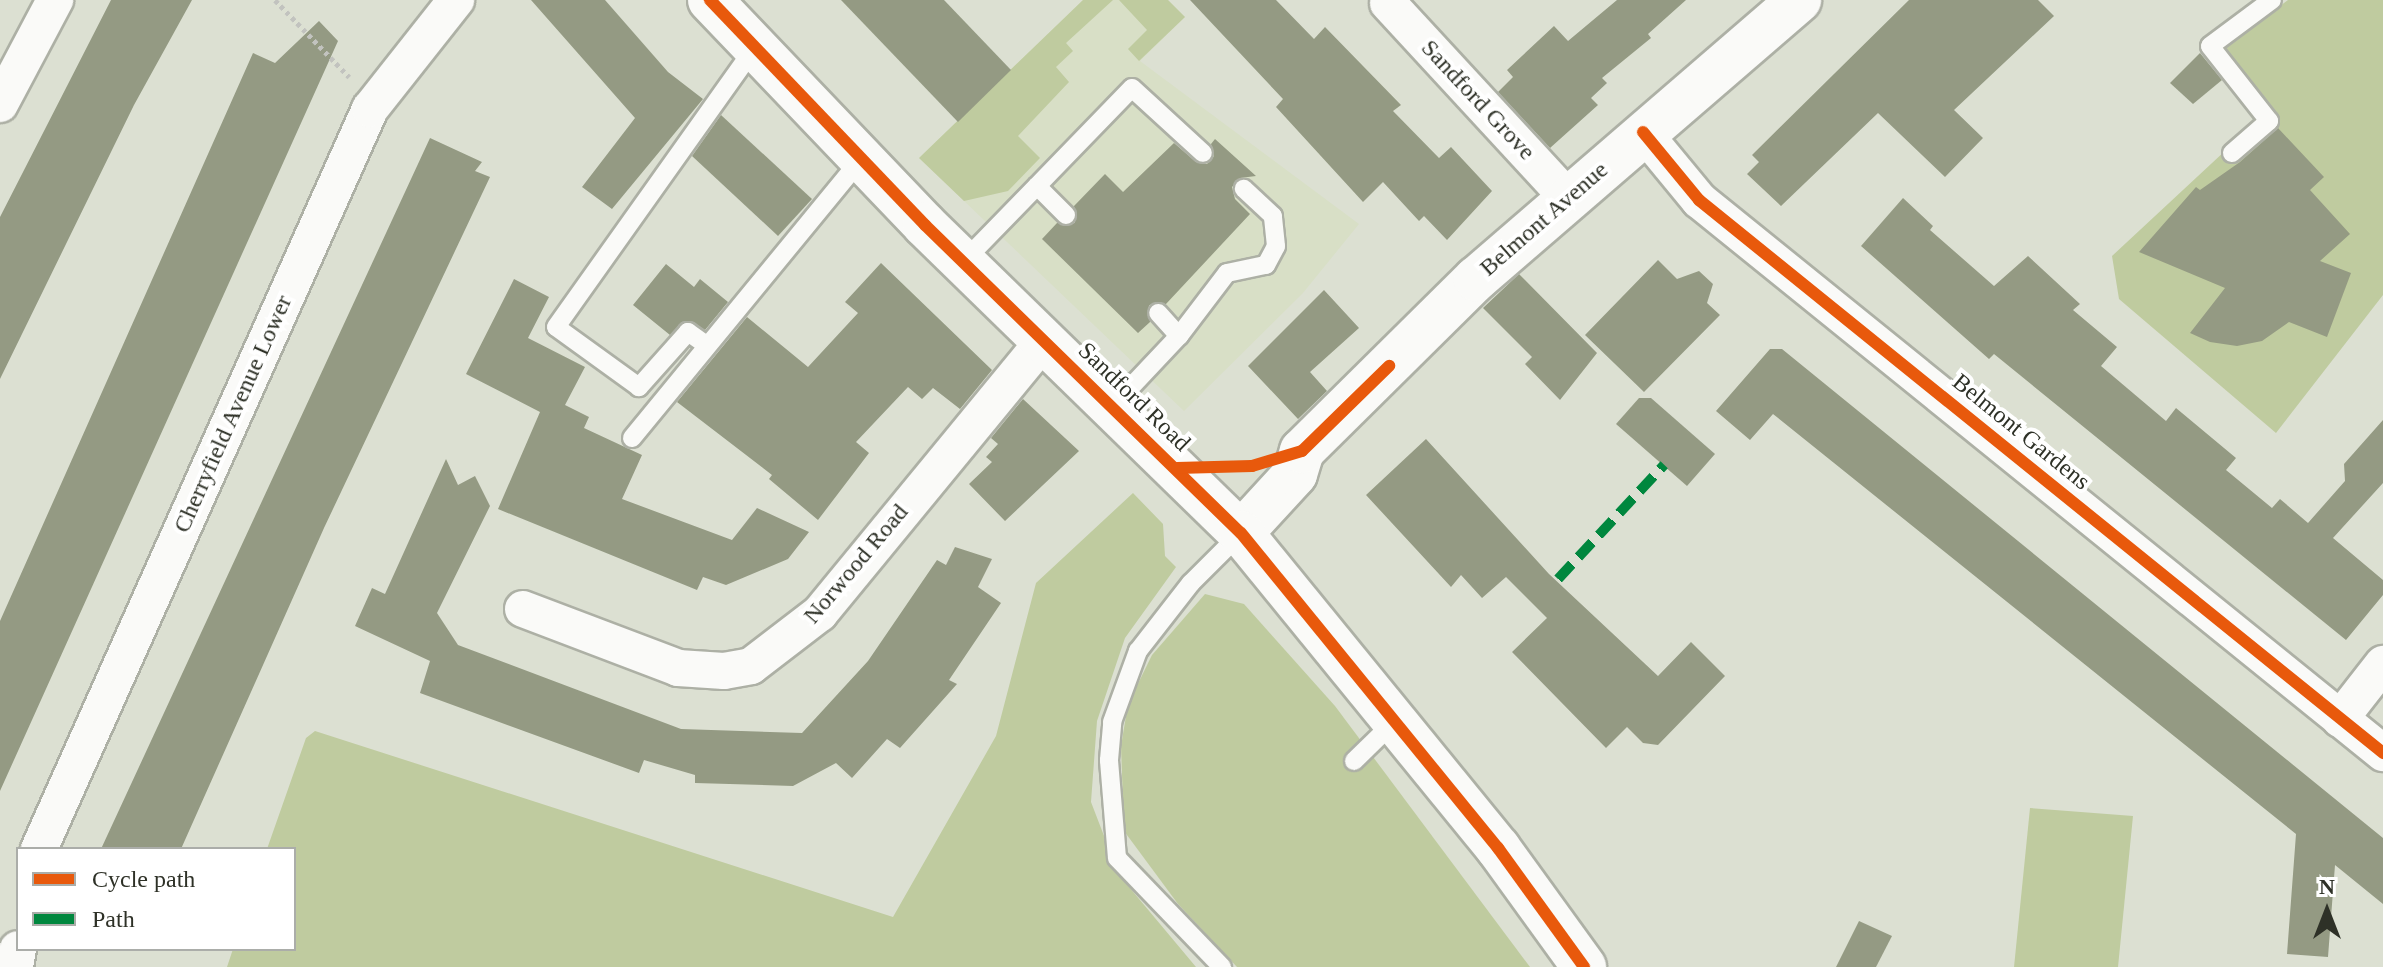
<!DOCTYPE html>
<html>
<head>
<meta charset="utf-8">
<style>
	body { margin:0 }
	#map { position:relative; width:2383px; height:967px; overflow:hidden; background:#dce0d2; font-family:Georgia,serif }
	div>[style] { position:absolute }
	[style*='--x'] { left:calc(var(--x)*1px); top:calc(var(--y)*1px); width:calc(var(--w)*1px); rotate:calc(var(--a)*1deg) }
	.built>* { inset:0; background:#d8dfc6 }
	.green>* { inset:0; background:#bfcb9f }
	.building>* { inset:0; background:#949a83 }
	.path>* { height:5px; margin-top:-2.5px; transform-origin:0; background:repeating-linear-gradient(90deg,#c2c3bf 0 4px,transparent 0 8px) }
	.roads { filter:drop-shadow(2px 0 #adb0a5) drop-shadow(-2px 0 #adb0a5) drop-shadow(0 2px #adb0a5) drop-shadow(0 -2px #adb0a5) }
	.service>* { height:18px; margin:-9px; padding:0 9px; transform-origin:9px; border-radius:9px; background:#fafaf8 }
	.minor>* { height:36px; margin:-18px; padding:0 18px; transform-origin:18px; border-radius:18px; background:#fafaf8 }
	.tertiary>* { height:44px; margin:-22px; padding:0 22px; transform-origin:22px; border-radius:22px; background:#fafaf8 }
	.secondary>* { height:44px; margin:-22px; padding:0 22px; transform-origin:22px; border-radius:22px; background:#fafaf8 }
	.quiet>* { height:10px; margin-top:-5px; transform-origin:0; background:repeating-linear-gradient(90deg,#00873e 0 20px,transparent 0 30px) }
	.cycleway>* { height:12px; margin:-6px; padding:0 6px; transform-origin:6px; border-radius:6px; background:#e8590c }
	span { translate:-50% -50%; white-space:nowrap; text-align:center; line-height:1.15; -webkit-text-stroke:8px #fff; paint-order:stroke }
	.street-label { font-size:24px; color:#2e3127 }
	.legend { position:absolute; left:16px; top:847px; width:280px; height:104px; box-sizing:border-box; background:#fff; border:2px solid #abada9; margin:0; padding:10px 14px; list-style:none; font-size:24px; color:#2e3127 }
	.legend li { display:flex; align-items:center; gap:16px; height:40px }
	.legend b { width:40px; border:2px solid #abada9 }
	.north { position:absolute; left:2287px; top:871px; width:80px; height:80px; -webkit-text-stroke:6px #fff; paint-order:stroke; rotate:0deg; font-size:22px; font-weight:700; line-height:32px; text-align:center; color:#2e3127 }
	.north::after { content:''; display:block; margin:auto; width:28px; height:36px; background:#2e3127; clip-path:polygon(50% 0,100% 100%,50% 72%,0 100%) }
</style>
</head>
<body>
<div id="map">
	<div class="built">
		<i style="clip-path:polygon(1083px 0,1168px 0,1185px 17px,1140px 61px,1359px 224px,1303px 293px,1184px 411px,919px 158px)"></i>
	</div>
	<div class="green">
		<i style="clip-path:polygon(1083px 0,1113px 0,1066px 43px,1073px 51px,1056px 67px,1069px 82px,1018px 136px,1040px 158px,1008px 191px,964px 201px,919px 158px)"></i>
		<i style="clip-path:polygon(1119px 0,1168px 0,1185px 17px,1139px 61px,1128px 49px,1147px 30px)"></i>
		<i style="clip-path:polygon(2288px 0,2383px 0,2383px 295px,2276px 433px,2119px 299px,2112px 256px,2226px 150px,2236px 160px,2279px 123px,2223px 49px)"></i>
		<i style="clip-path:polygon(1133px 493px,1163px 524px,1165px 556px,1176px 567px,1125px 638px,1097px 721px,1091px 802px,1119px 875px,1196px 967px,227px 967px,233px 949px,294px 949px,294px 849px,267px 849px,306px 738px,315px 731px,893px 917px,996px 736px,1036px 583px)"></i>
		<i style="clip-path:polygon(1205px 594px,1244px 604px,1335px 706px,1530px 967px,1237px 967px,1178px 904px,1124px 831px,1121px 746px,1128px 704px,1152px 655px)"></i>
		<i style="clip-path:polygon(2030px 808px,2133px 816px,2118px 967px,2014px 967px)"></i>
	</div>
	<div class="building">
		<i style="clip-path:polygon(111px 0,192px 0,134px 105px,0 379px,0 217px)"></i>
		<i style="clip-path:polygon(531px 0,605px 0,668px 72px,703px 99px,612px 209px,582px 187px,635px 118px)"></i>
		<i style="clip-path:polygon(841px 0,944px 0,1011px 70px,958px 122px)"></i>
		<i style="clip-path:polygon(1190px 0,1276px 0,1314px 39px,1325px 27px,1401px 105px,1393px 111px,1439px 158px,1451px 147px,1492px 191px,1447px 240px,1424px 216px,1419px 221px,1383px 182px,1363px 202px,1276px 107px,1283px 99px)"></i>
		<i style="clip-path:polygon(1617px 0,1686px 0,1648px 34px,1651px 38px,1602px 78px,1607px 83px,1591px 98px,1598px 105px,1550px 148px,1498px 92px,1513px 77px,1507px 70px,1554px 26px,1568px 41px)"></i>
		<i style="clip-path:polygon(1909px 0,2038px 0,2054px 16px,1954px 110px,1983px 138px,1945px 177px,1878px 113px,1781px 206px,1747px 174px,1759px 162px,1752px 155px)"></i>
		<i style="clip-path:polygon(319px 21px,338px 41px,0 791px,0 621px,253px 53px,275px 63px)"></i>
		<i style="clip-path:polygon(2200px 53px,2222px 80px,2193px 104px,2170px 83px)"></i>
		<i style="clip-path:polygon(721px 115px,812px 199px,778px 236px,692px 156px)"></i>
		<i style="clip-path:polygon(2278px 128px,2324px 177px,2310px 190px,2350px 234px,2320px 261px,2351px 273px,2327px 337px,2289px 322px,2262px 341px,2237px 346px,2210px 342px,2190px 333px,2225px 288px,2139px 252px,2196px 187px,2200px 190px,2240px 162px)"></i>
		<i style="clip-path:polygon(430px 138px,482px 162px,475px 171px,490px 177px,324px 528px,181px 849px,101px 849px)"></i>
		<i style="clip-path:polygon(1215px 139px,1256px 176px,1240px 178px,1232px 187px,1235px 199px,1250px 214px,1166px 304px,1149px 305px,1150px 322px,1138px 333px,1042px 239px,1057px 223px,1075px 223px,1074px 206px,1105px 174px,1123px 192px,1174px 143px,1196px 162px,1207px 164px,1214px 156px,1211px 144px)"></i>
		<i style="clip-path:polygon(1903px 198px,1933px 226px,1930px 230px,1994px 286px,2028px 256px,2080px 304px,2073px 310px,2117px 347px,2101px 366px,2166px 421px,2176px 408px,2236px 458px,2226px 470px,2272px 508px,2280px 499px,2308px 523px,2345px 481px,2344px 464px,2383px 420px,2383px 483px,2333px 538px,2383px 580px,2383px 595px,2346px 640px,1994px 354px,1989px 359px,1861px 246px)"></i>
		<i style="clip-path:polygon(1658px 260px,1677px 279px,1699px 271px,1713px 284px,1707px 303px,1720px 315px,1644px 392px,1585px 335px)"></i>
		<i style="clip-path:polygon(881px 263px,992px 370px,960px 409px,933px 388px,922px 399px,908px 387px,856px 442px,869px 453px,818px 520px,769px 479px,772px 475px,677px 402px,747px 317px,808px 367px,858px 313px,845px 302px)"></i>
		<i style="clip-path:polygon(666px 264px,694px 287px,700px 279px,728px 302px,705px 330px,685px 321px,670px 335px,633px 305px)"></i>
		<i style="clip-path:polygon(1519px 274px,1597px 353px,1560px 400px,1525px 364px,1532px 357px,1483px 308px)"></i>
		<i style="clip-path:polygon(514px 279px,549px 297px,528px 338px,585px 367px,565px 405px,589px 417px,584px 428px,642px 455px,622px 499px,732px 540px,757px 508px,809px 532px,788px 559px,726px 585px,703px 577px,697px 590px,498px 509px,540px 412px,466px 374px)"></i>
		<i style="clip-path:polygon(1324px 290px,1359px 328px,1310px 372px,1327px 391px,1298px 419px,1248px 366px)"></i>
		<i style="clip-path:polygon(1770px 349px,1782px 349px,2383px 838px,2383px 904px,2335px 865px,2328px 957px,2287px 954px,2296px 834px,1773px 414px,1750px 440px,1716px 411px)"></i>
		<i style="clip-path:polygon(1639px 398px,1651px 398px,1715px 454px,1687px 486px,1616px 424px)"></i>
		<i style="clip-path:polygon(1023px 399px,1079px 451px,1005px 521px,969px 484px,992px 462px,986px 457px,998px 444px,991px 438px)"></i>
		<i style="clip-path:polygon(1426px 439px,1549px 574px,1658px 676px,1691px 642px,1725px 676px,1658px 745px,1643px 743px,1627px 727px,1606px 748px,1512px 652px,1547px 618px,1506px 577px,1482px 598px,1461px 575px,1451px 587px,1366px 495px)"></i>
		<i style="clip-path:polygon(446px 459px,458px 485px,475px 476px,490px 506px,437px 613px,458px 645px,681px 729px,802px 733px,868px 661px,937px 560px,946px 565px,955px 547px,992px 559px,978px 587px,1001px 603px,949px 680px,957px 684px,900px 748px,887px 739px,852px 778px,836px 763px,793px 786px,695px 783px,695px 775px,644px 760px,639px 773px,420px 693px,430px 661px,355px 626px,372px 588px,385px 594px)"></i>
		<i style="clip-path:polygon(1859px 921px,1892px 936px,1876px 967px,1836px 967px)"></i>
	</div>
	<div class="path">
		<i style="--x:275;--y:0;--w:107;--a:46.1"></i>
	</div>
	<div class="roads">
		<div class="service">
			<i style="--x:2232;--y:153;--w:49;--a:-40.9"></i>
			<i style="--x:2269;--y:121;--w:95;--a:-128.2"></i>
			<i style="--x:2210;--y:46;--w:77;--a:-36.6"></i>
			<i style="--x:1037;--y:186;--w:136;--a:-45.9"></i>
			<i style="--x:1132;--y:88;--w:96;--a:42.5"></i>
			<i style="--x:963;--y:262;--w:106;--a:-45.8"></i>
			<i style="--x:1037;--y:186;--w:41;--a:45"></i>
			<i style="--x:1179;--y:336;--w:79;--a:-52.7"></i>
			<i style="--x:1227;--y:273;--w:40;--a:-12"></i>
			<i style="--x:1266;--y:265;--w:21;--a:-62"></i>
			<i style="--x:1276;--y:246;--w:30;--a:-96"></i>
			<i style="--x:1273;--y:216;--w:40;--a:-137"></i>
			<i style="--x:705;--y:344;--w:21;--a:-145"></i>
			<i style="--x:688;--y:332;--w:74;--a:131.7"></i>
			<i style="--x:639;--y:387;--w:102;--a:-144.1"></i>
			<i style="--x:556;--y:327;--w:344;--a:-54.6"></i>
			<i style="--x:1112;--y:407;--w:98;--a:-46.7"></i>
			<i style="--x:1179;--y:336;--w:31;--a:-132"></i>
			<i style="--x:632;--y:438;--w:361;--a:-50.6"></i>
			<i style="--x:1354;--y:761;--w:57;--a:-44.3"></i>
			<i style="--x:1222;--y:967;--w:151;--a:-133.9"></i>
			<i style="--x:1117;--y:858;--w:98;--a:-94.7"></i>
			<i style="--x:1109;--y:760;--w:38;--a:-85"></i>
			<i style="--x:1112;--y:722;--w:76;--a:-69.9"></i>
			<i style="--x:1138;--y:651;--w:86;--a:-52.1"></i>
			<i style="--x:1191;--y:583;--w:71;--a:-45"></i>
		</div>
		<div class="minor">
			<i style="--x:1388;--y:3;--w:265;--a:47.3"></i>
			<i style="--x:0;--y:104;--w:118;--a:-62.1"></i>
			<i style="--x:1643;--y:132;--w:88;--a:50.5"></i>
			<i style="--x:1699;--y:200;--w:880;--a:38.95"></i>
			<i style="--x:523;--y:609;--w:166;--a:20.8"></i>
			<i style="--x:678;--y:668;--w:46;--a:3.7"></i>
			<i style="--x:724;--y:671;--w:27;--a:-10"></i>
			<i style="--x:751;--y:666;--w:87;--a:-37.5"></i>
			<i style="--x:820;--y:613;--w:353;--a:-50.6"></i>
			<i style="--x:2340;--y:719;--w:70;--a:-52"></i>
			<i style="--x:39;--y:849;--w:811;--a:-65.9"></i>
			<i style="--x:370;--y:109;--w:139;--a:-51.7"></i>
			<i style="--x:15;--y:967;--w:18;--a:-81"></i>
		</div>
		<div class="tertiary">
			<i style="--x:1241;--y:533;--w:80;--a:-47.5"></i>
			<i style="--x:1295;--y:474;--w:24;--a:-73"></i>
			<i style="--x:1302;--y:451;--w:245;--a:-44.7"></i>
			<i style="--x:1476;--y:279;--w:427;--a:-40.8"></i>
		</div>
		<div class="secondary">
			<i style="--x:710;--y:0;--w:311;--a:46.3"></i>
			<i style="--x:925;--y:225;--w:441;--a:44.3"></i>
			<i style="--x:1241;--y:533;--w:407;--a:50.8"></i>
			<i style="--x:1498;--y:848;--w:147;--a:54.1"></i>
		</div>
	</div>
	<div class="quiet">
		<i style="--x:1558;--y:579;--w:156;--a:-47.1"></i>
	</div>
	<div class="cycleway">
		<i style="--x:710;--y:0;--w:311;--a:46.3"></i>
		<i style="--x:925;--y:225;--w:441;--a:44.3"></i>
		<i style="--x:1241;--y:533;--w:407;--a:50.8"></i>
		<i style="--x:1498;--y:848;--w:147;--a:54.1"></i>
		<i style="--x:1643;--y:132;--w:88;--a:50.5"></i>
		<i style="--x:1699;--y:200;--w:880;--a:38.95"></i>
		<i style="--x:1177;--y:468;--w:75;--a:-1.5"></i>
		<i style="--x:1252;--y:466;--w:52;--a:-16.7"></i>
		<i style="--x:1302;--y:451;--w:122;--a:-44.3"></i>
	</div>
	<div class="street-label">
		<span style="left:1478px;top:100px;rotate:47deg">Sandford Grove</span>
		<span style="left:1544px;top:219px;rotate:-41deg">Belmont Avenue</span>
		<span style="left:1134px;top:397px;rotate:44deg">Sandford Road</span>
		<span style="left:233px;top:414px;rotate:-66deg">Cherryfield Avenue Lower</span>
		<span style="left:2021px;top:432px;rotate:39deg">Belmont Gardens</span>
		<span style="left:856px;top:564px;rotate:-50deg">Norwood Road</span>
	</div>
	<ul class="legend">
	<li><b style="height:10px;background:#e8590c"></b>Cycle path</li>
	<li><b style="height:10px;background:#00873e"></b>Path</li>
	</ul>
	<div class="north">N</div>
</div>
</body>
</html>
